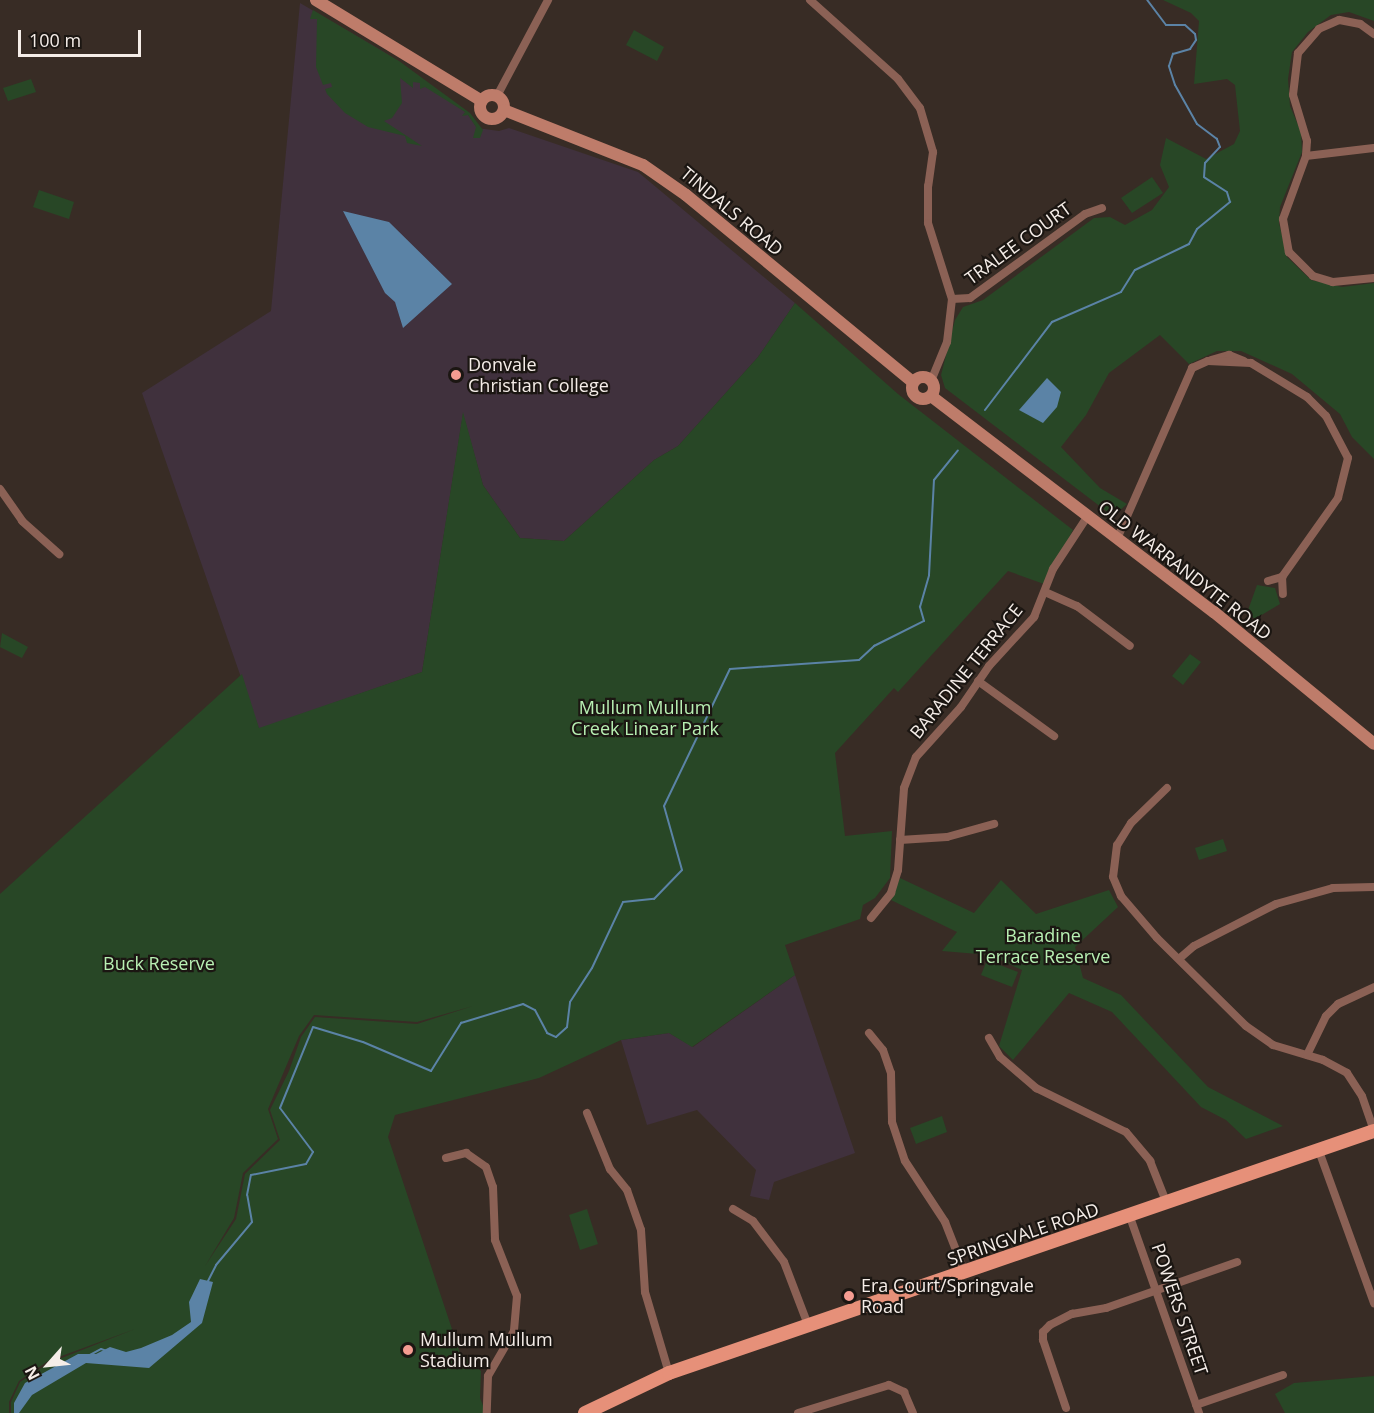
<!DOCTYPE html>
<html>
<head>
<meta charset="utf-8">
<style>
	body { margin:0 }
	#map { position:relative; width:1374px; height:1413px; overflow:hidden; background:#382c25; font-family:"Open Sans",sans-serif }
	div>[style] { position:absolute }
	[style*='--x'] { left:calc(var(--x)*1px); top:calc(var(--y)*1px); width:calc(var(--w)*1px); rotate:calc(var(--a)*1deg) }
	.education>* { inset:0; background:#40313d }
	.green>* { inset:0; background:#284726 }
	.water>* { inset:0; background:#5b83a6 }
	.stream>* { height:2px; margin:-1px; padding:0 1px; transform-origin:1px; border-radius:1px; background:#5b83a6 }
	.street>* { height:8px; margin:-4px; padding:0 4px; transform-origin:4px; border-radius:4px; background:#8b6155 }
	.secondary>* { height:12px; margin:-6px; padding:0 6px; transform-origin:6px; border-radius:6px; background:#be7c6a }
	.secondary>.ring { margin:-6px; padding:0; box-sizing:content-box; background:none; border:12px solid #be7c6a; border-radius:50% }
	.primary>* { height:14px; margin:-7px; padding:0 7px; transform-origin:7px; border-radius:7px; background:#e69079 }
	.dots>* { width:16px; height:16px; translate:-50% -50%; box-sizing:border-box; border:3px solid #1b1612; border-radius:50% }
	span { translate:-50% -50%; white-space:nowrap; text-align:center; line-height:1.15; -webkit-text-stroke:4.5px #1b1612; paint-order:stroke }
	.street-label { font-size:18px; color:#f5ede8 }
	.poi-label { font-size:18px; color:#f5ede8 }
	.left { translate:0 -50%; text-align:left }
	.park-label { font-size:18px; color:#b8f0b3 }
	.north { position:absolute; left:18px; top:1335px; width:60px; height:60px; -webkit-text-stroke:4px #1b1612; paint-order:stroke; rotate:243deg; font-size:16px; font-weight:700; line-height:24px; text-align:center; color:#f5ede8 }
	.north::after { content:''; display:block; margin:auto; width:21px; height:27px; background:#f5ede8; clip-path:polygon(50% 0,100% 100%,50% 72%,0 100%) }
	.scale { position:absolute; left:18px; top:30px; width:123px; height:27px; box-sizing:border-box; border:3px solid #f5ede8; border-top:0; padding-left:8px; font-size:18px; line-height:21px; white-space:nowrap; color:#f5ede8; -webkit-text-stroke:4px #1b1612; paint-order:stroke }
</style>
</head>
<body>
<div id="map">
	<div class="education">
		<i style="clip-path:polygon(300px 3px,384px 52px,467px 113px,477px 128px,499px 131px,509px 128px,638px 172px,795px 303px,758px 357px,678px 446px,654px 460px,564px 541px,520px 538px,483px 485px,463px 414px,422px 672px,259px 729px,142px 393px,271px 311px)"></i>
		<i style="clip-path:polygon(795px 975px,855px 1153px,774px 1182px,769px 1200px,750px 1196px,756px 1170px,697px 1110px,647px 1125px,621px 1040px,669px 1033px,693px 1047px)"></i>
	</div>
	<div class="green">
		<i style="clip-path:polygon(1163px 0,1374px 0,1374px 21px,1349px 12px,1331px 15px,1308px 32px,1292px 52px,1288px 79px,1290px 106px,1301px 132px,1302px 152px,1280px 207px,1279px 223px,1287px 257px,1311px 280px,1342px 287px,1374px 283px,1374px 459px,1352px 437px,1340px 414px,1292px 374px,1241px 351px,1217px 351px,1189px 364px,1160px 335px,1109px 373px,1086px 415px,1061px 447px,1100px 488px,1127px 504px,1118px 512px,1110px 514px,945px 388px,941px 375px,955px 320px,963px 307px,983px 300px,1094px 218px,1110px 217px,1125px 225px,1152px 210px,1169px 187px,1160px 165px,1166px 138px,1206px 159px,1234px 144px,1240px 131px,1235px 85px,1227px 79px,1194px 84px,1199px 21px,1191px 13px)"></i>
		<i style="clip-path:polygon(313px 10px,399px 61px,470px 113px,483px 130px,480px 138px,473px 138px,476px 127px,468px 115px,462px 116px,465px 112px,425px 87px,420px 89px,420px 83px,413px 82px,413px 88px,400px 78px,402px 103px,392px 118px,384px 121px,422px 146px,407px 143px,405px 136px,368px 127px,345px 113px,327px 94px,325px 89px,332px 87px,331px 83px,323px 85px,316px 67px,317px 19px,310px 19px)"></i>
		<i style="clip-path:polygon(634px 30px,664px 47px,657px 61px,626px 45px)"></i>
		<i style="clip-path:polygon(31px 79px,36px 92px,8px 101px,3px 88px)"></i>
		<i style="clip-path:polygon(1152px 177px,1163px 193px,1132px 213px,1121px 198px)"></i>
		<i style="clip-path:polygon(39px 190px,74px 202px,69px 219px,33px 207px)"></i>
		<i style="clip-path:polygon(evenodd,795px 303px,898px 394px,1073px 530px,1044px 584px,1008px 571px,898px 692px,894px 688px,835px 753px,845px 836px,892px 831px,890px 878px,875px 898px,863px 905px,860px 919px,785px 945px,795px 975px,692px 1047px,669px 1033px,621px 1040px,539px 1078px,395px 1115px,388px 1137px,460px 1353px,481px 1371px,480px 1398px,486px 1413px,11px 1413px,11px 1402px,20px 1382px,49px 1363px,135px 1329px,48px 1361px,19px 1381px,9px 1402px,9px 1413px,0 1413px,0 894px,242px 674px,259px 728px,422px 672px,463px 412px,483px 485px,520px 538px,564px 541px,654px 460px,678px 446px,758px 357px,795px 303px,473px 1006px,417px 1024px,315px 1017px,301px 1037px,289px 1071px,270px 1110px,280px 1140px,245px 1174px,236px 1219px,205px 1266px,234px 1218px,243px 1173px,278px 1139px,268px 1109px,299px 1036px,314px 1015px,417px 1022px,473px 1006px)"></i>
		<i style="clip-path:polygon(1257px 585px,1275px 588px,1280px 604px,1255px 619px,1247px 613px)"></i>
		<i style="clip-path:polygon(2px 633px,28px 647px,22px 658px,0 647px)"></i>
		<i style="clip-path:polygon(1190px 654px,1201px 662px,1183px 685px,1172px 676px)"></i>
		<i style="clip-path:polygon(1223px 839px,1227px 851px,1199px 860px,1195px 848px)"></i>
		<i style="clip-path:polygon(900px 878px,974px 913px,1001px 880px,1036px 914px,1109px 890px,1118px 907px,1075px 947px,1083px 978px,1121px 995px,1208px 1087px,1283px 1126px,1246px 1139px,1226px 1120px,1201px 1107px,1112px 1012px,1069px 993px,1013px 1060px,999px 1046px,1022px 970px,990px 955px,942px 951px,957px 932px,891px 900px)"></i>
		<i style="clip-path:polygon(987px 960px,1018px 972px,1012px 987px,981px 975px)"></i>
		<i style="clip-path:polygon(942px 1116px,947px 1132px,916px 1144px,910px 1128px)"></i>
		<i style="clip-path:polygon(587px 1209px,598px 1244px,580px 1250px,569px 1215px)"></i>
		<i style="clip-path:polygon(1374px 1376px,1374px 1413px,1285px 1413px,1275px 1394px,1294px 1383px)"></i>
	</div>
	<div class="water">
		<i style="clip-path:polygon(343px 211px,389px 222px,452px 284px,403px 328px,395px 302px,385px 293px)"></i>
		<i style="clip-path:polygon(1047px 378px,1061px 392px,1057px 407px,1043px 423px,1019px 410px)"></i>
		<i style="clip-path:polygon(200px 1279px,213px 1282px,202px 1323px,149px 1368px,86px 1363px,32px 1395px,19px 1413px,14px 1413px,14px 1403px,25px 1383px,78px 1354px,96px 1354px,110px 1347px,126px 1352px,141px 1348px,172px 1335px,191px 1322px,189px 1302px)"></i>
	</div>
	<div class="stream">
		<i style="--x:985;--y:410;--w:111;--a:-52.7"></i>
		<i style="--x:1052;--y:322;--w:75;--a:-23.5"></i>
		<i style="--x:1121;--y:292;--w:26;--a:-58"></i>
		<i style="--x:1135;--y:270;--w:60;--a:-25.7"></i>
		<i style="--x:1189;--y:244;--w:17;--a:-62"></i>
		<i style="--x:1197;--y:229;--w:43;--a:-39.3"></i>
		<i style="--x:1230;--y:202;--w:10;--a:-107"></i>
		<i style="--x:1227;--y:192;--w:27;--a:-147"></i>
		<i style="--x:1204;--y:177;--w:14;--a:-86"></i>
		<i style="--x:1205;--y:163;--w:22;--a:-47"></i>
		<i style="--x:1220;--y:147;--w:9;--a:-111"></i>
		<i style="--x:1217;--y:139;--w:25;--a:-143"></i>
		<i style="--x:1197;--y:124;--w:45;--a:-119.4"></i>
		<i style="--x:1175;--y:85;--w:20;--a:-108"></i>
		<i style="--x:1169;--y:66;--w:13;--a:-72"></i>
		<i style="--x:1173;--y:54;--w:18;--a:-16"></i>
		<i style="--x:1190;--y:49;--w:11;--a:-56"></i>
		<i style="--x:1196;--y:40;--w:6;--a:-99"></i>
		<i style="--x:1195;--y:34;--w:13;--a:-138"></i>
		<i style="--x:1185;--y:25;--w:19;--a:180"></i>
		<i style="--x:1166;--y:25;--w:31;--a:-127"></i>
		<i style="--x:208;--y:1281;--w:18;--a:-63"></i>
		<i style="--x:216;--y:1265;--w:56;--a:-50.1"></i>
		<i style="--x:252;--y:1222;--w:27;--a:-100"></i>
		<i style="--x:247;--y:1195;--w:20;--a:-79"></i>
		<i style="--x:251;--y:1175;--w:56;--a:-11.3"></i>
		<i style="--x:306;--y:1164;--w:14;--a:-60"></i>
		<i style="--x:313;--y:1152;--w:55;--a:-126.9"></i>
		<i style="--x:280;--y:1108;--w:87;--a:-67.8"></i>
		<i style="--x:313;--y:1027;--w:52;--a:16.7"></i>
		<i style="--x:363;--y:1042;--w:74;--a:23.1"></i>
		<i style="--x:431;--y:1071;--w:57;--a:-58"></i>
		<i style="--x:461;--y:1023;--w:65;--a:-17"></i>
		<i style="--x:523;--y:1004;--w:13;--a:27"></i>
		<i style="--x:535;--y:1010;--w:26;--a:62"></i>
		<i style="--x:547;--y:1033;--w:10;--a:24"></i>
		<i style="--x:556;--y:1037;--w:15;--a:-42"></i>
		<i style="--x:567;--y:1027;--w:25;--a:-83"></i>
		<i style="--x:570;--y:1002;--w:40;--a:-57.1"></i>
		<i style="--x:592;--y:968;--w:73;--a:-64.8"></i>
		<i style="--x:623;--y:902;--w:31;--a:-6"></i>
		<i style="--x:654;--y:899;--w:40;--a:-46"></i>
		<i style="--x:682;--y:870;--w:66;--a:-105.7"></i>
		<i style="--x:664;--y:806;--w:152;--a:-64.3"></i>
		<i style="--x:730;--y:669;--w:129;--a:-4"></i>
		<i style="--x:859;--y:660;--w:21;--a:-43"></i>
		<i style="--x:874;--y:646;--w:56;--a:-26.6"></i>
		<i style="--x:924;--y:621;--w:15;--a:-106"></i>
		<i style="--x:920;--y:607;--w:33;--a:-74"></i>
		<i style="--x:929;--y:575;--w:95;--a:-87"></i>
		<i style="--x:934;--y:480;--w:38;--a:-51"></i>
		<i style="--x:88;--y:1356;--w:15;--a:-28"></i>
		<i style="--x:101;--y:1349;--w:6;--a:18"></i>
	</div>
	<div class="street">
		<i style="--x:810;--y:0;--w:118;--a:41.9"></i>
		<i style="--x:898;--y:79;--w:36;--a:53"></i>
		<i style="--x:920;--y:108;--w:46;--a:73.5"></i>
		<i style="--x:933;--y:152;--w:34;--a:98"></i>
		<i style="--x:928;--y:186;--w:37;--a:90"></i>
		<i style="--x:928;--y:223;--w:80;--a:72.5"></i>
		<i style="--x:952;--y:299;--w:43;--a:96.6"></i>
		<i style="--x:947;--y:342;--w:42;--a:112.3"></i>
		<i style="--x:1374;--y:34;--w:17;--a:-144"></i>
		<i style="--x:1360;--y:24;--w:21;--a:-169"></i>
		<i style="--x:1339;--y:20;--w:22;--a:156"></i>
		<i style="--x:1319;--y:29;--w:32;--a:131"></i>
		<i style="--x:1298;--y:53;--w:42;--a:96.8"></i>
		<i style="--x:1293;--y:95;--w:48;--a:73.1"></i>
		<i style="--x:1307;--y:141;--w:15;--a:94"></i>
		<i style="--x:1306;--y:156;--w:67;--a:110.1"></i>
		<i style="--x:1283;--y:219;--w:34;--a:80"></i>
		<i style="--x:1289;--y:252;--w:34;--a:45"></i>
		<i style="--x:1313;--y:276;--w:21;--a:17"></i>
		<i style="--x:1333;--y:282;--w:41;--a:-5.6"></i>
		<i style="--x:497;--y:96;--w:109;--a:-62"></i>
		<i style="--x:1306;--y:156;--w:68;--a:-6.7"></i>
		<i style="--x:952;--y:299;--w:18;--a:-3"></i>
		<i style="--x:970;--y:298;--w:142;--a:-36.1"></i>
		<i style="--x:1085;--y:214;--w:18;--a:-19"></i>
		<i style="--x:1211;--y:360;--w:19;--a:-16"></i>
		<i style="--x:1229;--y:355;--w:16;--a:22"></i>
		<i style="--x:0;--y:489;--w:39;--a:55"></i>
		<i style="--x:22;--y:521;--w:50;--a:41.7"></i>
		<i style="--x:1117;--y:539;--w:187;--a:-66.3"></i>
		<i style="--x:1192;--y:368;--w:17;--a:-24"></i>
		<i style="--x:1208;--y:361;--w:43;--a:2.7"></i>
		<i style="--x:1251;--y:363;--w:66;--a:31.3"></i>
		<i style="--x:1307;--y:397;--w:27;--a:45"></i>
		<i style="--x:1326;--y:416;--w:47;--a:62.4"></i>
		<i style="--x:1348;--y:458;--w:41;--a:104"></i>
		<i style="--x:1338;--y:498;--w:97;--a:125.3"></i>
		<i style="--x:1268;--y:581;--w:15;--a:-16"></i>
		<i style="--x:1282;--y:577;--w:17;--a:87"></i>
		<i style="--x:1045;--y:592;--w:35;--a:24"></i>
		<i style="--x:1077;--y:606;--w:66;--a:37"></i>
		<i style="--x:978;--y:681;--w:94;--a:35.9"></i>
		<i style="--x:1167;--y:788;--w:50;--a:135.8"></i>
		<i style="--x:1131;--y:823;--w:26;--a:122"></i>
		<i style="--x:1117;--y:845;--w:32;--a:97"></i>
		<i style="--x:1113;--y:877;--w:21;--a:67"></i>
		<i style="--x:1121;--y:896;--w:55;--a:49.4"></i>
		<i style="--x:1157;--y:938;--w:125;--a:44.7"></i>
		<i style="--x:1246;--y:1026;--w:33;--a:35"></i>
		<i style="--x:1273;--y:1045;--w:52;--a:16.7"></i>
		<i style="--x:1323;--y:1060;--w:27;--a:28"></i>
		<i style="--x:1347;--y:1073;--w:27;--a:57"></i>
		<i style="--x:1362;--y:1096;--w:37;--a:71"></i>
		<i style="--x:900;--y:840;--w:47;--a:-3.7"></i>
		<i style="--x:947;--y:837;--w:49;--a:-15.5"></i>
		<i style="--x:871;--y:918;--w:32;--a:-51"></i>
		<i style="--x:891;--y:893;--w:24;--a:-73"></i>
		<i style="--x:898;--y:870;--w:82;--a:-85.8"></i>
		<i style="--x:904;--y:788;--w:33;--a:-69"></i>
		<i style="--x:916;--y:757;--w:67;--a:-48"></i>
		<i style="--x:961;--y:707;--w:50;--a:-55.7"></i>
		<i style="--x:989;--y:666;--w:67;--a:-47.4"></i>
		<i style="--x:1034;--y:617;--w:52;--a:-68.4"></i>
		<i style="--x:1053;--y:569;--w:62;--a:-56.8"></i>
		<i style="--x:1180;--y:958;--w:18;--a:-41"></i>
		<i style="--x:1194;--y:946;--w:92;--a:-27.1"></i>
		<i style="--x:1276;--y:904;--w:59;--a:-15.7"></i>
		<i style="--x:1333;--y:888;--w:40;--a:-1.4"></i>
		<i style="--x:869;--y:1033;--w:22;--a:51"></i>
		<i style="--x:883;--y:1050;--w:24;--a:71"></i>
		<i style="--x:891;--y:1073;--w:49;--a:88.8"></i>
		<i style="--x:892;--y:1122;--w:41;--a:71.6"></i>
		<i style="--x:905;--y:1161;--w:73;--a:56.7"></i>
		<i style="--x:945;--y:1222;--w:55;--a:68.6"></i>
		<i style="--x:989;--y:1038;--w:22;--a:60"></i>
		<i style="--x:1000;--y:1057;--w:48;--a:40.7"></i>
		<i style="--x:1036;--y:1088;--w:100;--a:26.1"></i>
		<i style="--x:1126;--y:1132;--w:38;--a:50"></i>
		<i style="--x:1150;--y:1161;--w:46;--a:68.4"></i>
		<i style="--x:1307;--y:1055;--w:43;--a:-64"></i>
		<i style="--x:1326;--y:1016;--w:17;--a:-45"></i>
		<i style="--x:1338;--y:1004;--w:40;--a:-25"></i>
		<i style="--x:587;--y:1113;--w:61;--a:67.7"></i>
		<i style="--x:610;--y:1169;--w:27;--a:51"></i>
		<i style="--x:627;--y:1190;--w:42;--a:70.7"></i>
		<i style="--x:641;--y:1230;--w:62;--a:86.3"></i>
		<i style="--x:645;--y:1292;--w:84;--a:73.5"></i>
		<i style="--x:1319;--y:1151;--w:162;--a:70.1"></i>
		<i style="--x:446;--y:1158;--w:21;--a:-14"></i>
		<i style="--x:466;--y:1153;--w:24;--a:35"></i>
		<i style="--x:486;--y:1167;--w:21;--a:71"></i>
		<i style="--x:493;--y:1187;--w:53;--a:87.8"></i>
		<i style="--x:495;--y:1240;--w:60;--a:68.6"></i>
		<i style="--x:517;--y:1296;--w:35;--a:95"></i>
		<i style="--x:514;--y:1331;--w:52;--a:120"></i>
		<i style="--x:488;--y:1376;--w:37;--a:92"></i>
		<i style="--x:733;--y:1209;--w:23;--a:31"></i>
		<i style="--x:753;--y:1221;--w:51;--a:52.9"></i>
		<i style="--x:784;--y:1262;--w:67;--a:69.1"></i>
		<i style="--x:1130;--y:1217;--w:208;--a:70.6"></i>
		<i style="--x:1196;--y:1405;--w:92;--a:-19"></i>
		<i style="--x:1066;--y:1408;--w:72;--a:-108.7"></i>
		<i style="--x:1043;--y:1340;--w:8;--a:-90"></i>
		<i style="--x:1043;--y:1332;--w:10;--a:-45"></i>
		<i style="--x:1050;--y:1325;--w:25;--a:-27"></i>
		<i style="--x:1072;--y:1314;--w:35;--a:-10"></i>
		<i style="--x:1106;--y:1308;--w:139;--a:-19.3"></i>
		<i style="--x:798;--y:1413;--w:95;--a:-17.1"></i>
		<i style="--x:889;--y:1385;--w:17;--a:25"></i>
		<i style="--x:904;--y:1392;--w:23;--a:67"></i>
	</div>
	<div class="secondary">
		<i style="--x:316;--y:0;--w:194;--a:31.3"></i>
		<i class="ring" style="left:480px;top:95px;width:12px;height:12px"></i>
		<i style="--x:504;--y:110;--w:149;--a:21.6"></i>
		<i style="--x:643;--y:165;--w:52;--a:34.9"></i>
		<i style="--x:686;--y:195;--w:294;--a:39.5"></i>
		<i class="ring" style="left:912px;top:377px;width:10px;height:10px"></i>
		<i style="--x:931;--y:396;--w:356;--a:37.4"></i>
		<i style="--x:1214;--y:612;--w:207;--a:39.5"></i>
	</div>
	<div class="primary">
		<i style="--x:585;--y:1413;--w:93;--a:-25.5"></i>
		<i style="--x:669;--y:1373;--w:745;--a:-18.95"></i>
	</div>
	<div class="dots">
		<i style="left:456px;top:375px;background:#f59c91"></i>
		<i style="left:849px;top:1296px;background:#f59c91"></i>
		<i style="left:408px;top:1350px;background:#f59c91"></i>
	</div>
	<div class="street-label">
		<span style="left:732px;top:211px;rotate:40deg">TINDALS ROAD</span>
		<span style="left:1018px;top:243px;rotate:-36deg">TRALEE COURT</span>
		<span style="left:1185px;top:570px;rotate:38deg">OLD WARRANDYTE ROAD</span>
		<span style="left:966px;top:671px;rotate:-51deg">BARADINE TERRACE</span>
		<span style="left:1023px;top:1234px;rotate:-19deg">SPRINGVALE ROAD</span>
		<span style="left:1180px;top:1309px;rotate:71deg">POWERS STREET</span>
	</div>
	<div class="poi-label">
		<span class="left" style="left:468px;top:375px">Donvale<br>Christian College</span>
		<span class="left" style="left:861px;top:1296px">Era Court/Springvale<br>Road</span>
		<span class="left" style="left:420px;top:1350px">Mullum Mullum<br>Stadium</span>
	</div>
	<div class="park-label">
		<span style="left:645px;top:718px">Mullum Mullum<br>Creek Linear Park</span>
		<span style="left:1043px;top:946px">Baradine<br>Terrace Reserve</span>
		<span style="left:159px;top:963px">Buck Reserve</span>
	</div>
	<div class="north">N</div>
	<div class="scale">100 m</div>
</div>
</body>
</html>
